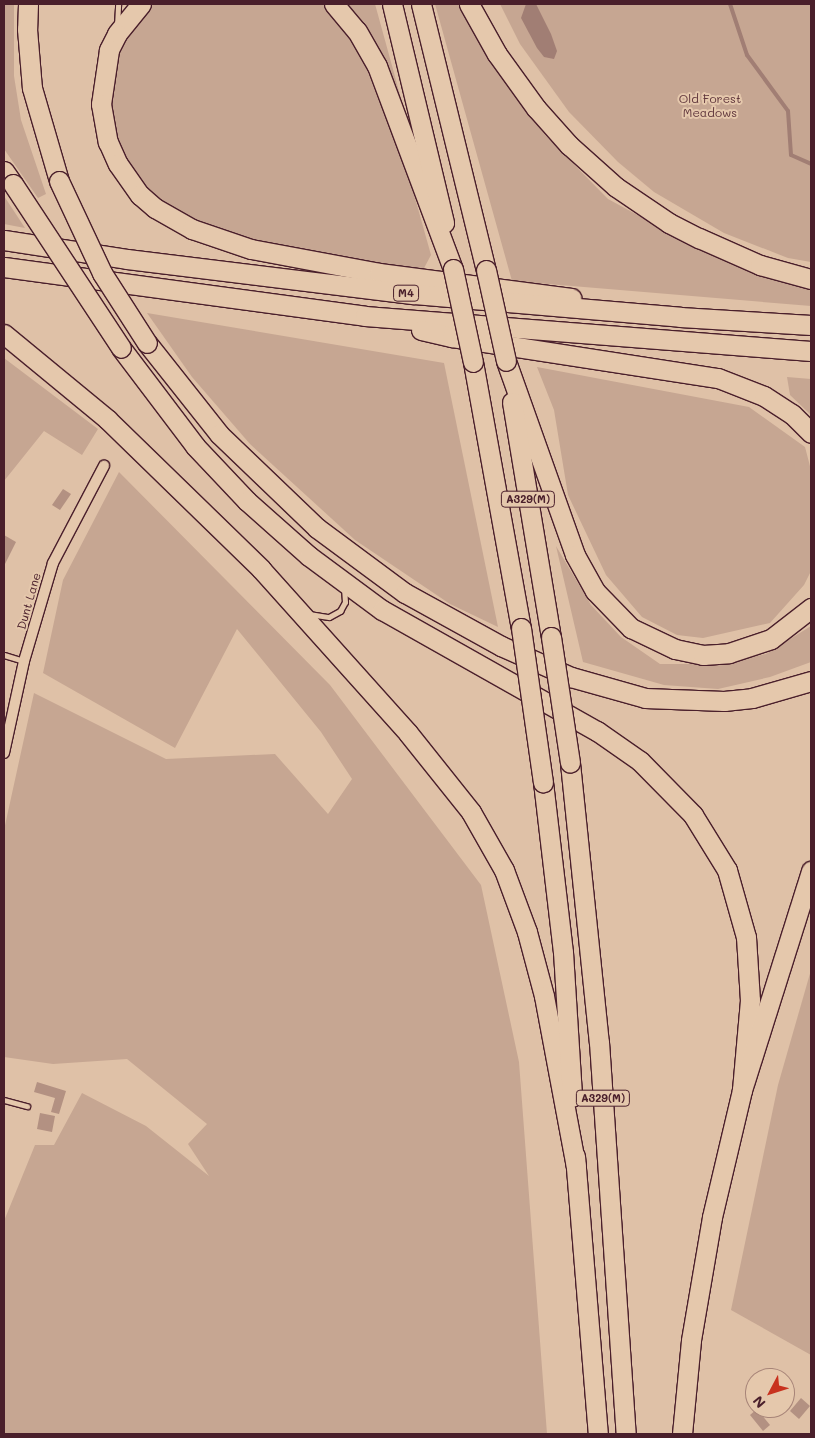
<!DOCTYPE html>
<html>
<head>
<meta charset="utf-8">
<style>
	body { margin:0 }
	#map { position:relative; width:815px; height:1438px; overflow:hidden; background:#dfc1a7; font-family:Mali,sans-serif }
	div>[style] { position:absolute }
	[style*='--x'] { left:calc(var(--x)*1px); top:calc(var(--y)*1px); width:calc(var(--w)*1px); rotate:calc(var(--a)*1deg) }
	.green>* { inset:0; background:#c6a692 }
	.water>* { inset:0; background:#a17e74 }
	.stream>* { height:4px; margin:-2px; padding:0 2px; transform-origin:2px; border-radius:2px; background:#a17e74 }
	.building>* { inset:0; background:#b39182 }
	.roads { filter:drop-shadow(1px 0 #4a1f2b) drop-shadow(-1px 0 #4a1f2b) drop-shadow(0 1px #4a1f2b) drop-shadow(0 -1px #4a1f2b) }
	.lane>* { height:5px; margin:-2.5px; padding:0 2.5px; transform-origin:2.5px; border-radius:2.5px; background:#e5c8ac }
	.street>* { height:10px; margin:-5px; padding:0 5px; transform-origin:5px; border-radius:5px; background:#e5c8ac }
	.highway>* { height:19px; margin:-9.5px; padding:0 9.5px; transform-origin:9.5px; border-radius:9.5px; background:#e5c8ac }
	.bridges { filter:drop-shadow(1px 0 #4a1f2b) drop-shadow(-1px 0 #4a1f2b) drop-shadow(0 1px #4a1f2b) drop-shadow(0 -1px #4a1f2b) }
	.highway-bridge>* { height:19px; margin:-9.5px; padding:0 9.5px; transform-origin:9.5px; border-radius:9.5px; background:#e5c8ac }
	span { translate:-50% -50%; white-space:nowrap; text-align:center; line-height:1.15; -webkit-text-stroke:4px #e5c8ac; paint-order:stroke }
	.shield-label span { padding:1px 4px; background:#e5c8ac; border:1px solid; border-radius:4px; -webkit-text-stroke-width:0 }
	.shield-label { font-size:11px; color:#4a1f2b; font-weight:700 }
	.park-label { font-size:12px; color:#5d333a }
	.street-label { font-size:12px; color:#4a1f2b }
	.frame { position:absolute; inset:0; border:5px solid #4a1f2b; pointer-events:none }
	.north { position:absolute; left:745px; top:1368px; width:50px; height:50px; box-sizing:border-box; background:#e5c8ac; border:1px solid #a78478; border-radius:50%; rotate:230deg; font-size:14px; font-weight:700; line-height:20px; text-align:center; color:#4a1f2b }
	.north::after { content:''; display:block; margin:auto; width:18px; height:22px; background:#c8321e; clip-path:polygon(50% 0,100% 100%,50% 72%,0 100%) }
</style>
</head>
<body>
<div id="map">
	<div class="green">
		<i style="clip-path:polygon(4px 4px,14px 4px,14px 76px,21px 120px,46px 194px,38px 198px,4px 149px)"></i>
		<i style="clip-path:polygon(147px 4px,327px 4px,359px 49px,410px 180px,431px 255px,423px 270px,317px 256px,218px 237px,152px 198px,116px 149px,107px 107px,113px 60px,125px 31px)"></i>
		<i style="clip-path:polygon(347px 4px,375px 4px,402px 102px,376px 43px)"></i>
		<i style="clip-path:polygon(435px 4px,462px 4px,503px 78px,545px 135px,608px 199px,715px 257px,811px 289px,811px 306px,512px 281px)"></i>
		<i style="clip-path:polygon(500px 4px,811px 4px,811px 262px,788px 258px,724px 233px,654px 192px,618px 162px,569px 112px,520px 44px)"></i>
		<i style="clip-path:polygon(4px 196px,6px 199px,25px 228px,4px 224px)"></i>
		<i style="clip-path:polygon(147px 313px,444px 363px,498px 627px,450px 604px,355px 540px,250px 444px,192px 377px)"></i>
		<i style="clip-path:polygon(4px 358px,98px 429px,82px 455px,44px 431px,4px 481px)"></i>
		<i style="clip-path:polygon(537px 367px,749px 407px,805px 447px,811px 470px,811px 571px,804px 585px,770px 623px,703px 638px,677px 635px,642px 617px,606px 575px,568px 495px,554px 410px)"></i>
		<i style="clip-path:polygon(787px 377px,811px 379px,811px 415px,790px 395px)"></i>
		<i style="clip-path:polygon(119px 472px,330px 685px,481px 885px,519px 1062px,547px 1434px,4px 1434px,4px 1221px,35px 1145px,54px 1145px,82px 1093px,146px 1126px,209px 1176px,188px 1144px,207px 1124px,127px 1059px,53px 1064px,4px 1057px,4px 830px,34px 693px,166px 759px,275px 754px,328px 814px,352px 779px,321px 732px,237px 629px,175px 748px,43px 673px,63px 580px)"></i>
		<i style="clip-path:polygon(556px 546px,591px 605px,621px 637px,660px 664px,716px 664px,766px 654px,811px 626px,811px 662px,770px 677px,718px 689px,664px 685px,583px 662px)"></i>
		<i style="clip-path:polygon(811px 970px,811px 1355px,731px 1310px,778px 1085px)"></i>
	</div>
	<div class="water">
		<i style="clip-path:polygon(526px 4px,536px 4px,551px 34px,557px 51px,554px 59px,544px 57px,537px 48px,521px 18px)"></i>
	</div>
	<div class="stream">
		<i style="--x:730;--y:4;--w:54;--a:71.6"></i>
		<i style="--x:747;--y:55;--w:69;--a:53.8"></i>
		<i style="--x:788;--y:111;--w:44;--a:86.1"></i>
		<i style="--x:791;--y:155;--w:22;--a:24"></i>
	</div>
	<div class="building">
		<i style="clip-path:polygon(63px 489px,71px 494px,60px 510px,52px 505px)"></i>
		<i style="clip-path:polygon(4px 535px,16px 542px,4px 566px)"></i>
		<i style="clip-path:polygon(37px 1082px,66px 1091px,59px 1114px,51px 1112px,55px 1098px,34px 1092px)"></i>
		<i style="clip-path:polygon(40px 1113px,55px 1116px,52px 1132px,37px 1129px)"></i>
		<i style="clip-path:polygon(801px 1398px,810px 1406px,799px 1419px,790px 1411px)"></i>
		<i style="clip-path:polygon(757px 1409px,770px 1425px,763px 1431px,750px 1415px)"></i>
	</div>
	<div class="roads">
		<div class="lane">
			<i style="--x:117;--y:26;--w:22;--a:-87"></i>
			<i style="--x:309;--y:614;--w:20;--a:9"></i>
			<i style="--x:329;--y:617;--w:13;--a:-29"></i>
			<i style="--x:340;--y:611;--w:10;--a:-61"></i>
			<i style="--x:345;--y:602;--w:13;--a:-94"></i>
			<i style="--x:4;--y:655;--w:21;--a:17"></i>
			<i style="--x:4;--y:1100;--w:24;--a:15"></i>
		</div>
		<div class="street">
			<i style="--x:4;--y:753;--w:94;--a:-77.7"></i>
			<i style="--x:24;--y:661;--w:102;--a:-73.5"></i>
			<i style="--x:53;--y:563;--w:110;--a:-62.3"></i>
		</div>
		<div class="highway">
			<i style="--x:28;--y:4;--w:25;--a:92"></i>
			<i style="--x:27;--y:29;--w:59;--a:85.2"></i>
			<i style="--x:32;--y:88;--w:97;--a:73.8"></i>
			<i style="--x:141;--y:4;--w:38;--a:129"></i>
			<i style="--x:117;--y:34;--w:18;--a:117"></i>
			<i style="--x:109;--y:50;--w:55;--a:98.4"></i>
			<i style="--x:101;--y:104;--w:39;--a:80"></i>
			<i style="--x:108;--y:142;--w:24;--a:66"></i>
			<i style="--x:118;--y:164;--w:38;--a:55"></i>
			<i style="--x:140;--y:195;--w:20;--a:41"></i>
			<i style="--x:155;--y:208;--w:43;--a:29.6"></i>
			<i style="--x:192;--y:229;--w:62;--a:18.7"></i>
			<i style="--x:251;--y:249;--w:130;--a:10.6"></i>
			<i style="--x:379;--y:273;--w:194;--a:7.4"></i>
			<i style="--x:334;--y:4;--w:35;--a:50"></i>
			<i style="--x:357;--y:31;--w:40;--a:60.3"></i>
			<i style="--x:377;--y:66;--w:217;--a:69.5"></i>
			<i style="--x:392;--y:4;--w:225;--a:76.6"></i>
			<i style="--x:421;--y:4;--w:274;--a:76.3"></i>
			<i style="--x:469;--y:4;--w:57;--a:60.8"></i>
			<i style="--x:497;--y:54;--w:67;--a:54.2"></i>
			<i style="--x:536;--y:108;--w:50;--a:48.3"></i>
			<i style="--x:569;--y:145;--w:63;--a:41.8"></i>
			<i style="--x:616;--y:187;--w:64;--a:34.2"></i>
			<i style="--x:669;--y:223;--w:34;--a:27"></i>
			<i style="--x:699;--y:238;--w:67;--a:23.9"></i>
			<i style="--x:760;--y:265;--w:53;--a:15.4"></i>
			<i style="--x:4;--y:171;--w:16;--a:55"></i>
			<i style="--x:4;--y:240;--w:124;--a:8.8"></i>
			<i style="--x:127;--y:259;--w:289;--a:7"></i>
			<i style="--x:414;--y:294;--w:267;--a:4.9"></i>
			<i style="--x:680;--y:317;--w:131;--a:3.5"></i>
			<i style="--x:4;--y:267;--w:364;--a:7.7"></i>
			<i style="--x:365;--y:316;--w:447;--a:4.5"></i>
			<i style="--x:421;--y:330;--w:32;--a:13"></i>
			<i style="--x:452;--y:337;--w:269;--a:8.8"></i>
			<i style="--x:718;--y:378;--w:49;--a:21.4"></i>
			<i style="--x:764;--y:396;--w:33;--a:33"></i>
			<i style="--x:792;--y:414;--w:27;--a:45"></i>
			<i style="--x:4;--y:334;--w:134;--a:39.5"></i>
			<i style="--x:107;--y:419;--w:215;--a:44.2"></i>
			<i style="--x:261;--y:569;--w:220;--a:48.1"></i>
			<i style="--x:408;--y:733;--w:101;--a:51.4"></i>
			<i style="--x:471;--y:812;--w:67;--a:60.4"></i>
			<i style="--x:504;--y:870;--w:66;--a:69.6"></i>
			<i style="--x:527;--y:932;--w:66;--a:75.1"></i>
			<i style="--x:544;--y:996;--w:174;--a:79.4"></i>
			<i style="--x:147;--y:343;--w:116;--a:51.6"></i>
			<i style="--x:219;--y:434;--w:136;--a:43.8"></i>
			<i style="--x:317;--y:528;--w:109;--a:36.5"></i>
			<i style="--x:405;--y:593;--w:110;--a:28.9"></i>
			<i style="--x:501;--y:646;--w:77;--a:23.9"></i>
			<i style="--x:571;--y:677;--w:77;--a:15.8"></i>
			<i style="--x:645;--y:698;--w:79;--a:2.2"></i>
			<i style="--x:724;--y:701;--w:28;--a:-6"></i>
			<i style="--x:752;--y:698;--w:61;--a:-16.1"></i>
			<i style="--x:121;--y:348;--w:123;--a:52.9"></i>
			<i style="--x:195;--y:446;--w:76;--a:46.6"></i>
			<i style="--x:247;--y:501;--w:83;--a:41.6"></i>
			<i style="--x:309;--y:556;--w:91;--a:36.5"></i>
			<i style="--x:382;--y:610;--w:247;--a:29.4"></i>
			<i style="--x:597;--y:731;--w:52;--a:34.9"></i>
			<i style="--x:640;--y:761;--w:76;--a:45.5"></i>
			<i style="--x:693;--y:815;--w:65;--a:58.3"></i>
			<i style="--x:727;--y:870;--w:70;--a:74.2"></i>
			<i style="--x:746;--y:937;--w:63;--a:86.4"></i>
			<i style="--x:750;--y:1000;--w:90;--a:95.1"></i>
			<i style="--x:506;--y:361;--w:206;--a:70.4"></i>
			<i style="--x:575;--y:555;--w:41;--a:60.9"></i>
			<i style="--x:595;--y:591;--w:52;--a:45.8"></i>
			<i style="--x:631;--y:628;--w:49;--a:25.5"></i>
			<i style="--x:675;--y:649;--w:29;--a:12"></i>
			<i style="--x:703;--y:655;--w:26;--a:-4"></i>
			<i style="--x:729;--y:653;--w:44;--a:-18.4"></i>
			<i style="--x:771;--y:639;--w:51;--a:-37.8"></i>
			<i style="--x:473;--y:362;--w:270;--a:79.8"></i>
			<i style="--x:512;--y:402;--w:238;--a:80.6"></i>
			<i style="--x:570;--y:763;--w:281;--a:84.1"></i>
			<i style="--x:599;--y:1042;--w:393;--a:86.1"></i>
			<i style="--x:543;--y:782;--w:171;--a:83.3"></i>
			<i style="--x:563;--y:952;--w:145;--a:86.4"></i>
			<i style="--x:575;--y:1156;--w:279;--a:85.3"></i>
			<i style="--x:682;--y:1434;--w:94;--a:-84.5"></i>
			<i style="--x:691;--y:1340;--w:125;--a:-80.3"></i>
			<i style="--x:712;--y:1217;--w:130;--a:-76.7"></i>
			<i style="--x:742;--y:1090;--w:230;--a:-72.5"></i>
		</div>
	</div>
	<div class="bridges">
		<div class="highway-bridge">
			<i style="--x:59;--y:181;--w:102;--a:64.9"></i>
			<i style="--x:102;--y:273;--w:83;--a:57.3"></i>
			<i style="--x:13;--y:184;--w:196;--a:56.6"></i>
			<i style="--x:453;--y:269;--w:95;--a:77.9"></i>
			<i style="--x:486;--y:270;--w:93;--a:77.6"></i>
			<i style="--x:521;--y:628;--w:156;--a:81.9"></i>
			<i style="--x:551;--y:637;--w:127;--a:81.4"></i>
		</div>
	</div>
	<div class="shield-label">
		<span style="left:406px;top:293px">M4</span>
		<span style="left:528px;top:499px">A329(M)</span>
		<span style="left:603px;top:1098px">A329(M)</span>
	</div>
	<div class="park-label">
		<span style="left:710px;top:106px">Old Forest<br>Meadows</span>
	</div>
	<div class="street-label">
		<span style="left:29px;top:601px;rotate:-74deg">Dunt Lane</span>
	</div>
	<div class="frame"></div>
	<div class="north">N</div>
</div>
</body>
</html>
